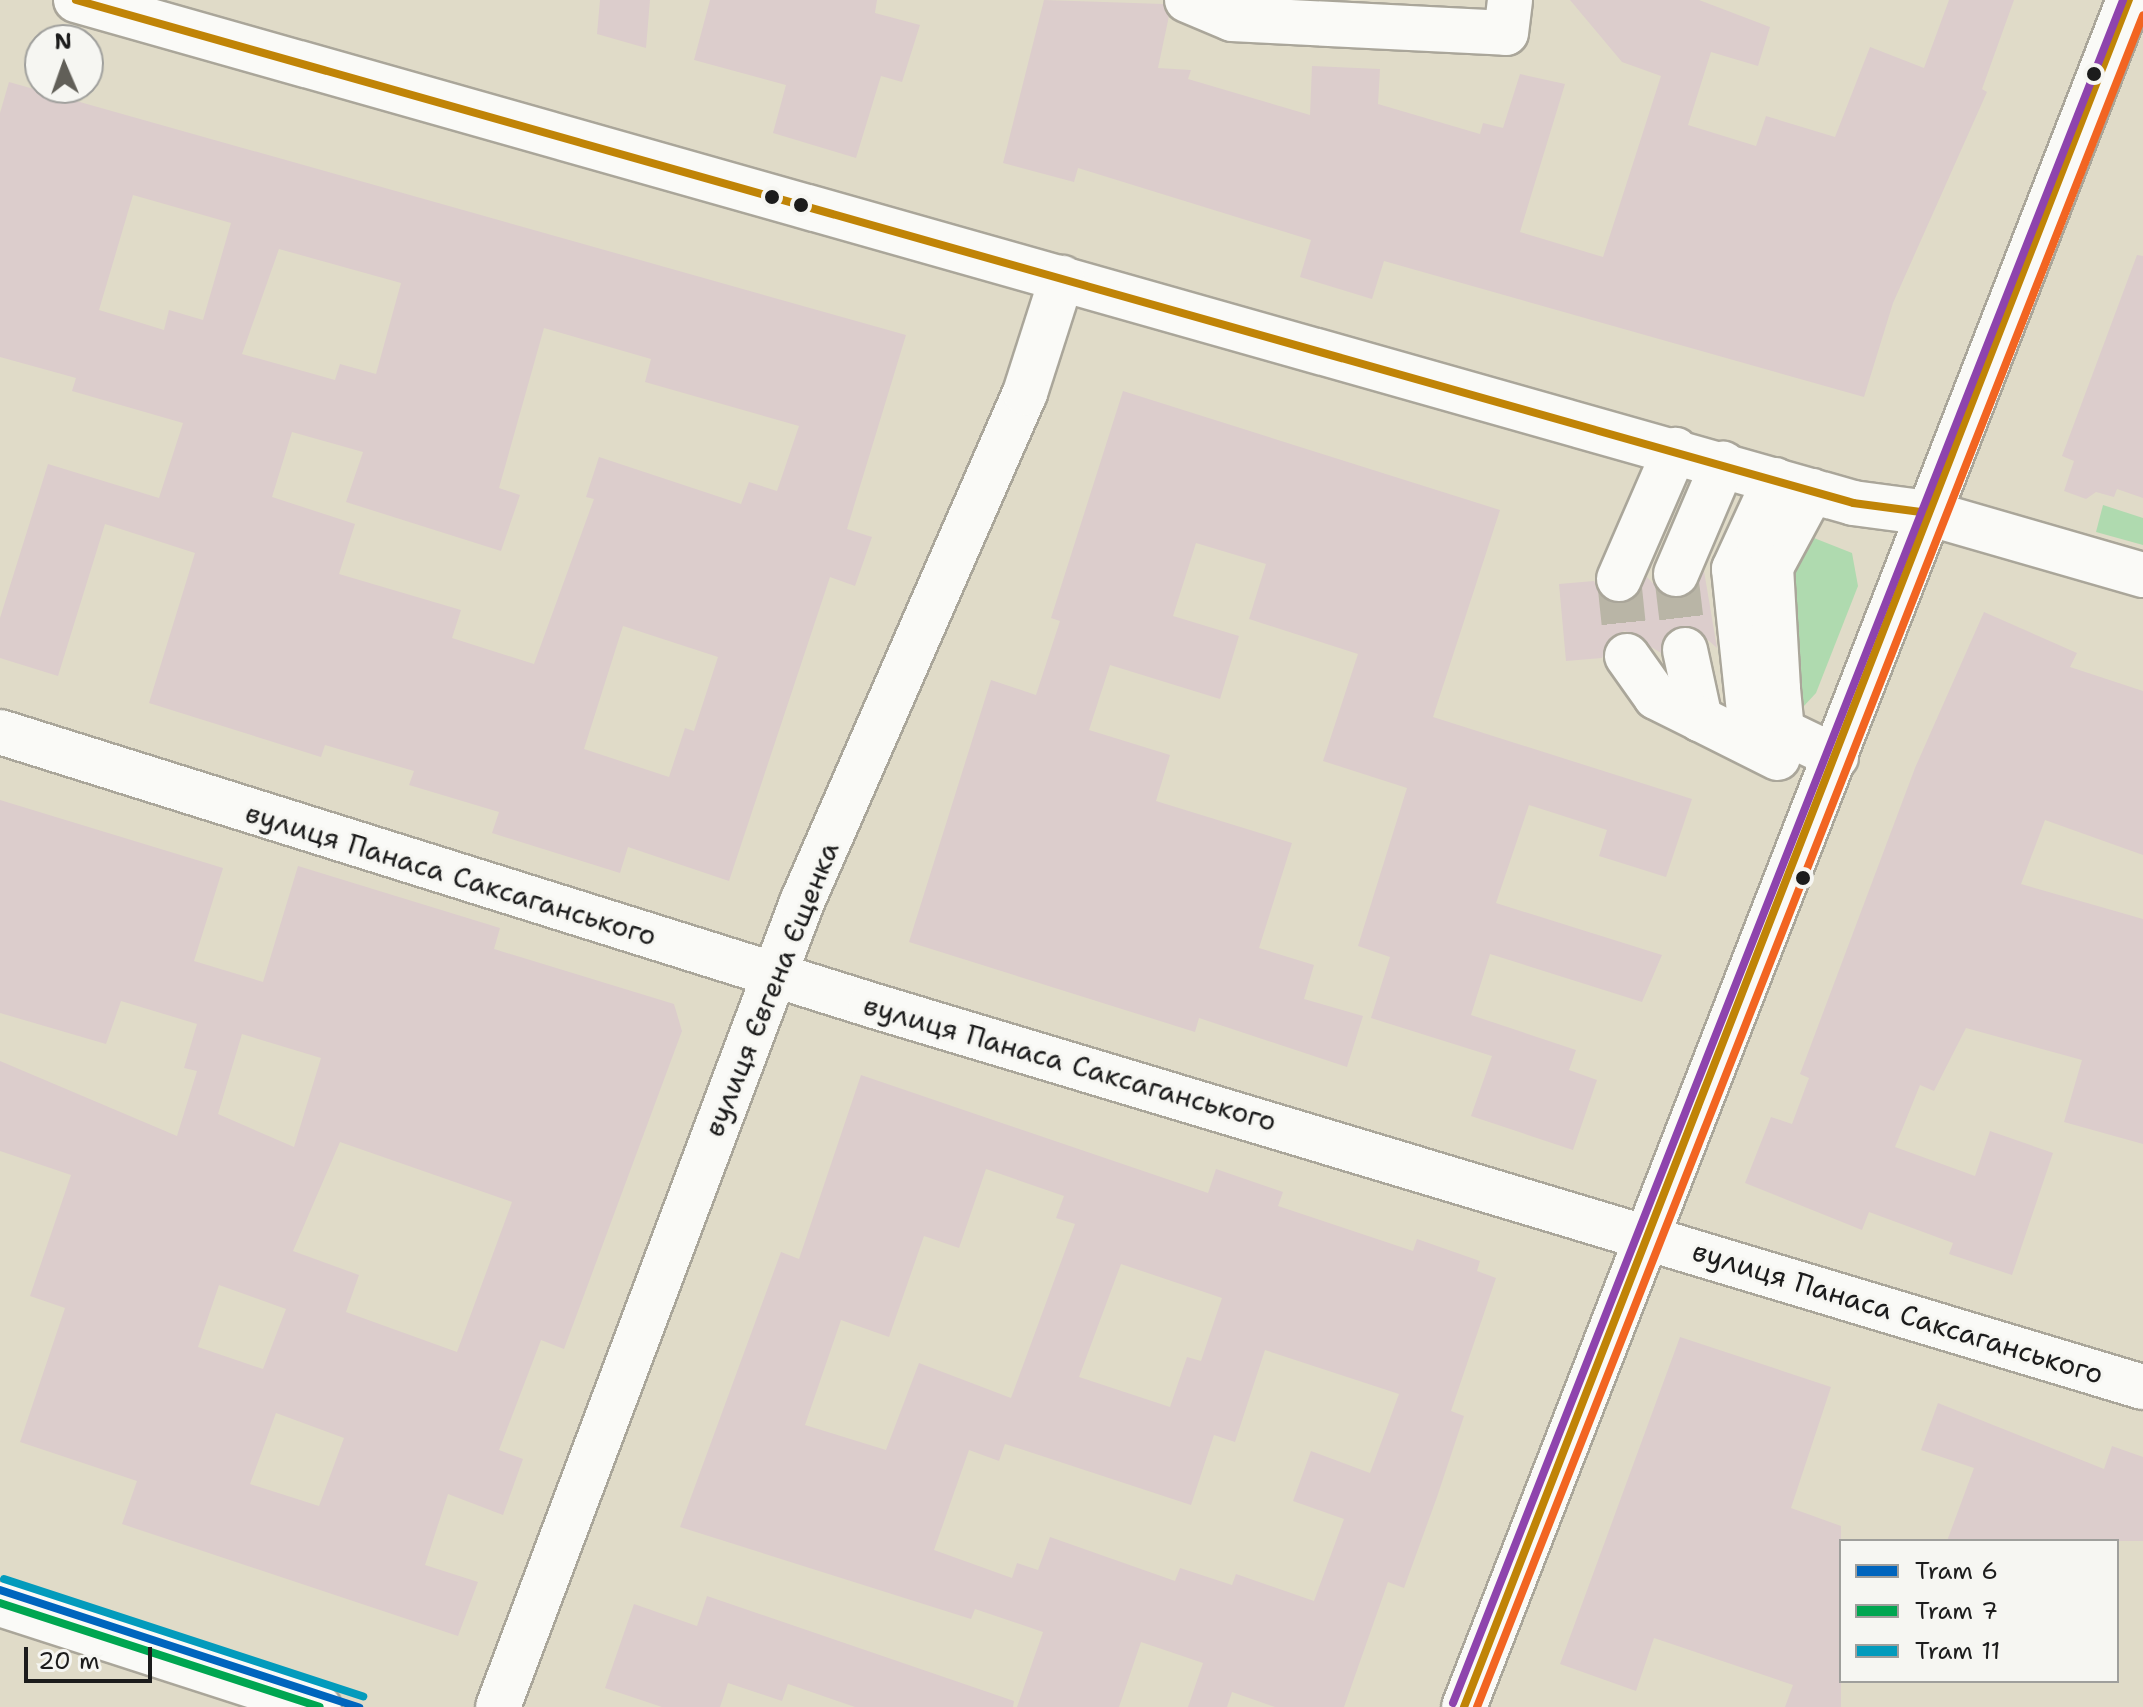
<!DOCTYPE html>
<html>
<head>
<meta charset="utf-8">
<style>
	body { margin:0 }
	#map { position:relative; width:2143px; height:1707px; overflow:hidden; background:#e0dbc8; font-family:"Shantell Sans",sans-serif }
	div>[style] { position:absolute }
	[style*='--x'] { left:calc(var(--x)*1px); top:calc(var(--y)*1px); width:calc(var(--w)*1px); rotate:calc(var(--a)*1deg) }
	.green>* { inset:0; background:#afdaaf }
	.building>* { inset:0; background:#dccdcc }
	.minor-tunnel>* { height:44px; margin-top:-22px; transform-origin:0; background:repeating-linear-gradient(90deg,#b9b5a6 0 44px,transparent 0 66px) }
	.roads { filter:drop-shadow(2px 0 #aaa69a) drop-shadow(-2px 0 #aaa69a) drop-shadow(0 2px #aaa69a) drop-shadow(0 -2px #aaa69a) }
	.minor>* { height:44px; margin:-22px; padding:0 22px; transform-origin:22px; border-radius:22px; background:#fafaf7 }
	.major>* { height:44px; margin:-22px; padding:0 22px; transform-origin:22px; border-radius:22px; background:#fafaf7 }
	.bus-1>* { height:8px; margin:-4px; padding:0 4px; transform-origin:4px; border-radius:4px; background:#c08407 }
	.bus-2>* { height:8px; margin:-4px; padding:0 4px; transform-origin:4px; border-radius:4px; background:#f26522 }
	.bus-3>* { height:8px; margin:-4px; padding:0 4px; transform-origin:4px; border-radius:4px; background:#8e44ad }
	.tram-1>* { height:8px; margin:-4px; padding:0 4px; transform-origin:4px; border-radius:4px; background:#0065bd }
	.tram-2>* { height:8px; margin:-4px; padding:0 4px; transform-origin:4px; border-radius:4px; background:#00a651 }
	.tram-3>* { height:8px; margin:-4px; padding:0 4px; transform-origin:4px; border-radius:4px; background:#039bbc }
	.dots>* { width:22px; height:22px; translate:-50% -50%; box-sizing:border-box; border:4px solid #f6f6f2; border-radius:50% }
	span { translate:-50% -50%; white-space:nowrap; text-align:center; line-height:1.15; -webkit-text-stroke:6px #f6f6f2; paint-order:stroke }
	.street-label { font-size:28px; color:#1c1c1c }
	.legend { position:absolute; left:1839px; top:1539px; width:280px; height:144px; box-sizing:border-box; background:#f6f6f2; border:2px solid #9f9f9c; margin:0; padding:10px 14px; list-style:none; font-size:24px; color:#1c1c1c }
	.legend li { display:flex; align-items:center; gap:16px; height:40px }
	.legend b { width:40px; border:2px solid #9f9f9c }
	.north { position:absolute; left:24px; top:24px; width:80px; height:80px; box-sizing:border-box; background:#f6f6f2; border:2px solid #9f9f9c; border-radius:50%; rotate:358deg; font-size:22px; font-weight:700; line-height:32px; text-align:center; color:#1c1c1c }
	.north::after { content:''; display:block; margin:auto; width:28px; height:36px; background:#615f58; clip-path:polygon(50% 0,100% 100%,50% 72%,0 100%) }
	.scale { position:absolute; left:24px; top:1647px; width:128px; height:36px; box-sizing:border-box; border:4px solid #1c1c1c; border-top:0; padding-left:10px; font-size:24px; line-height:28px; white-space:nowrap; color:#1c1c1c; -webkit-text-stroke:6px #f6f6f2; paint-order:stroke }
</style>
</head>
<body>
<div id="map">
	<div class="green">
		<i style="clip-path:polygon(2103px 505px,2143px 518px,2143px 545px,2096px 532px)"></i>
		<i style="clip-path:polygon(1814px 538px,1852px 553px,1858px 586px,1816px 693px,1803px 707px,1791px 707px,1787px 558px,1798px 540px)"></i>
	</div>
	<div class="building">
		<i style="clip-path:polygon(600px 0,650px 0,646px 48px,597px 34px)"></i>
		<i style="clip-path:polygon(710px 0,877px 0,875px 13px,920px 25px,902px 82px,881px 76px,856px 158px,773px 133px,786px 85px,694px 60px)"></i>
		<i style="clip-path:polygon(1044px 0,1163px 4px,1169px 16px,1158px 68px,1191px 70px,1188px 79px,1310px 115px,1312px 66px,1380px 69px,1378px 104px,1480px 134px,1483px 123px,1503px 128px,1520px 74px,1565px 84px,1520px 232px,1603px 257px,1661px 76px,1622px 62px,1570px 0,1699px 0,1770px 27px,1758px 66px,1711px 52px,1688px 125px,1756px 146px,1766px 116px,1835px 137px,1870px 47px,1924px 68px,1949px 0,2014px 0,1982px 89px,1987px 92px,1893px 303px,1864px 397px,1384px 261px,1372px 299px,1300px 277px,1311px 240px,1078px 168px,1074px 182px,1003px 163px)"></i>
		<i style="clip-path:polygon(evenodd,9px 82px,906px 335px,847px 529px,872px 537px,855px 586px,830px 577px,729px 881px,628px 847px,620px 873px,492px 833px,499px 812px,409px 785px,414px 771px,325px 745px,321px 757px,149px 703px,195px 553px,105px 524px,58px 676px,0 658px,0 618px,48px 464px,159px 498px,183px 423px,72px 391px,76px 378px,0 357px,0 113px,9px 82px,133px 195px,231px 223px,203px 320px,169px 310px,164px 330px,99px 310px,133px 195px,9px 82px,279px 249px,401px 283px,376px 374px,340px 364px,335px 380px,242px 354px,279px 249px,9px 82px,544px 328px,651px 359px,645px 382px,799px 426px,777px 491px,749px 482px,741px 504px,599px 457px,586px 497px,594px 499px,534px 664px,452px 638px,461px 610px,339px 574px,355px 524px,272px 497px,292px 432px,363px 452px,346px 502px,501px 551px,520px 495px,499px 488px,544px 328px,9px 82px,623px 626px,718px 657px,694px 731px,685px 728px,669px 777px,584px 749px,623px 626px)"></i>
		<i style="clip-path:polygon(2137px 255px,2143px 256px,2143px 498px,2117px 489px,2114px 497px,2096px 492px,2086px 499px,2064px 491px,2074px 461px,2062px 456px)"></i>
		<i style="clip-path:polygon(1123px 391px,1500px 510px,1433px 717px,1692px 799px,1666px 877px,1599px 856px,1607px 830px,1529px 805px,1496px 903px,1662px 955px,1642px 1002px,1490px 954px,1471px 1015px,1576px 1050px,1569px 1070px,1597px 1080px,1573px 1150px,1471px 1116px,1492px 1056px,1371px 1018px,1390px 957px,1358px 946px,1407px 788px,1323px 761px,1358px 654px,1249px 619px,1266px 564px,1196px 543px,1173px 616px,1239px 636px,1220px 699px,1110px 665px,1089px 730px,1170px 755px,1156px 801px,1292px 843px,1259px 948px,1314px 965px,1304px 999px,1363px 1016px,1347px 1067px,1199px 1018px,1195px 1032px,909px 942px,991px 680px,1036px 695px,1060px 621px,1051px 618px)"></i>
		<i style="clip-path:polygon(1704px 571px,1717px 648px,1693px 627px,1680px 626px,1668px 632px,1661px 653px,1625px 631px,1612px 636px,1602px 658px,1566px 661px,1559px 584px,1594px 581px,1599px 594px,1621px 604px,1634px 599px,1647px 577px,1666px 597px,1680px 599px)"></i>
		<i style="clip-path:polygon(1984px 612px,2077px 653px,2070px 667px,2143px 691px,2143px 855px,2045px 820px,2021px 884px,2143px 919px,2143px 1144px,2064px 1122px,2082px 1060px,1966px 1028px,1934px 1091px,1920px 1085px,1895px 1147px,1975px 1176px,1990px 1131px,2053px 1153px,2012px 1275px,1949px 1254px,1953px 1243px,1869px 1212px,1862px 1230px,1745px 1183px,1771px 1117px,1792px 1124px,1809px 1078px,1800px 1074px,1915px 768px)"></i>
		<i style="clip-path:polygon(evenodd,0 800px,223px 868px,194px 961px,263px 982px,298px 866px,500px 928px,494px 949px,674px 1004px,682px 1031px,564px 1349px,541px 1340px,499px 1450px,523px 1459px,503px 1515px,448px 1494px,425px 1565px,478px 1582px,458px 1636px,122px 1524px,137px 1481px,20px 1442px,65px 1308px,30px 1296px,71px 1175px,0 1151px,0 1061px,177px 1136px,197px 1071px,184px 1068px,197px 1024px,121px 1001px,106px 1044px,0 1013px,0 800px,242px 1034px,321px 1058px,294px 1147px,218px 1114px,242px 1034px,0 800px,340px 1142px,512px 1202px,457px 1352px,346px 1312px,359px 1275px,293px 1251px,340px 1142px,0 800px,219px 1285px,286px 1309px,263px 1369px,198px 1347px,219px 1285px,0 800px,276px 1413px,344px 1438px,319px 1506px,250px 1484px,276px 1413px)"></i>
		<i style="clip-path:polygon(evenodd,861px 1075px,1208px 1193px,1216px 1169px,1283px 1192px,1278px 1206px,1413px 1251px,1417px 1239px,1480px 1261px,1477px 1271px,1496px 1278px,1451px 1411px,1464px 1416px,1437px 1497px,1404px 1588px,1388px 1582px,1344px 1707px,1275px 1707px,1232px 1692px,1227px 1707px,1188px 1707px,1203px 1663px,1141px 1642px,1119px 1707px,1017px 1707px,1043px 1632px,975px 1609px,971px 1619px,680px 1527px,781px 1252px,799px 1259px,861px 1075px,986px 1169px,1064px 1196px,1056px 1218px,1075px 1224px,1011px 1398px,919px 1363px,886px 1450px,805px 1425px,841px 1320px,889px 1337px,924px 1236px,959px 1248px,986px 1169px,861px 1075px,1121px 1264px,1222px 1298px,1201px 1361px,1187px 1357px,1170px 1407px,1079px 1377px,1121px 1264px,861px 1075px,1265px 1350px,1399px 1394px,1370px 1473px,1311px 1451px,1293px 1501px,1344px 1519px,1314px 1601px,1236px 1574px,1232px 1585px,1180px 1568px,1175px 1581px,1050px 1537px,1038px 1570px,1017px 1563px,1012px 1578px,934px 1550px,969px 1450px,999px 1461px,1005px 1444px,1191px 1505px,1214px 1435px,1235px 1442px,1265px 1350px)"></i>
		<i style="clip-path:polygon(1680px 1337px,1831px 1387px,1791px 1508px,1841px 1526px,1841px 1707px,1785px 1707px,1793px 1685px,1654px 1638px,1636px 1691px,1560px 1664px)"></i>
		<i style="clip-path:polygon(1938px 1403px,2104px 1469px,2112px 1446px,2143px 1457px,2143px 1541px,1947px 1541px,1974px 1468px,1921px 1450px)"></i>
		<i style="clip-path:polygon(707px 1596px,1014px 1701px,1013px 1707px,855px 1707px,788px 1684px,782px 1701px,728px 1683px,720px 1707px,662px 1707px,605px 1688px,634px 1604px,697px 1626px)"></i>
	</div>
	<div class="minor-tunnel">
		<i style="--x:1676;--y:574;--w:77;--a:83.2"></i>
		<i style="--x:1619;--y:579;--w:77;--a:84.1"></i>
	</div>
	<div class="roads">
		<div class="minor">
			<i style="--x:76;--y:0;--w:1847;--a:15.8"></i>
			<i style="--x:1853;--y:503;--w:76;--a:7.6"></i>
			<i style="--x:1928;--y:513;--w:224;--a:16.1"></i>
			<i style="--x:1187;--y:0;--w:49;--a:22.9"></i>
			<i style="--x:1232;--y:19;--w:274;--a:2.9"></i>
			<i style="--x:1506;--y:33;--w:33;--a:-83"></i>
			<i style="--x:1775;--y:480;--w:98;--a:114.7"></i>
			<i style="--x:1734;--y:569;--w:144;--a:84"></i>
			<i style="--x:1749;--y:712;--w:38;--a:30"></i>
			<i style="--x:1812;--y:491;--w:86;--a:118.3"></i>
			<i style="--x:1771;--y:567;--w:122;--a:86.7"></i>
			<i style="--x:1778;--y:689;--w:42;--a:84.6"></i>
			<i style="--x:1782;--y:731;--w:60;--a:25.7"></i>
			<i style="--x:1676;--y:574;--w:120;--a:-66.9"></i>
			<i style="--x:1619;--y:579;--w:141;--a:-66.5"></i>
			<i style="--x:1685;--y:650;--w:71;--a:77.7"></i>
			<i style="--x:1700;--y:719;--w:87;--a:26.6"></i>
			<i style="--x:1627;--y:656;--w:50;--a:54.7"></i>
			<i style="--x:1656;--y:697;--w:49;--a:26.6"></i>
			<i style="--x:0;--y:732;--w:913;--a:17.4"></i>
			<i style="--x:871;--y:1005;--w:1328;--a:16.72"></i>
			<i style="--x:0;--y:1604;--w:335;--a:17.9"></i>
			<i style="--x:498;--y:1707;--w:860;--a:-69.31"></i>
			<i style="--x:802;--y:902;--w:556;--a:-66.34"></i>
			<i style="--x:1025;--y:393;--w:121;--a:-72.2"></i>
		</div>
		<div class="major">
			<i style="--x:1464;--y:1707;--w:1832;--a:-68.72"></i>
		</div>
	</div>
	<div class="bus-1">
		<i style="--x:76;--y:0;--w:1847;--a:15.8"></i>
		<i style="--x:1853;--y:503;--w:76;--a:7.6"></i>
		<i style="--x:1464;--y:1707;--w:1832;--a:-68.72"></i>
	</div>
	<div class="bus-2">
		<i style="--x:1477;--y:1707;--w:1818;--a:-68.51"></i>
	</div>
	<div class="bus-3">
		<i style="--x:1453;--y:1703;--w:1830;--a:-68.52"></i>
	</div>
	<div class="tram-1">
		<i style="--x:0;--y:1590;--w:378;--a:18.1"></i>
	</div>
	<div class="tram-2">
		<i style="--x:0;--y:1603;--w:336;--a:18"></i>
	</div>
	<div class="tram-3">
		<i style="--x:4;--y:1579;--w:378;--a:18.1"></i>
	</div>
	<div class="dots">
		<i style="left:2094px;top:74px;background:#1c1c1c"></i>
		<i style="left:772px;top:197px;background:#1c1c1c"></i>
		<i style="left:801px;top:205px;background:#1c1c1c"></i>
		<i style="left:1803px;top:878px;background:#1c1c1c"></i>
	</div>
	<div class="street-label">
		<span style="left:451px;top:874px;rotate:17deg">вулиця Панаса Саксаганського</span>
		<span style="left:771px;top:989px;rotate:-68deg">вулиця Євгена Єщенка</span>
		<span style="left:1070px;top:1063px;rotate:16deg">вулиця Панаса Саксаганського</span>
		<span style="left:1898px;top:1312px;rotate:17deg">вулиця Панаса Саксаганського</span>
	</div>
	<ul class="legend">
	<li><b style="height:10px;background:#0065bd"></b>Tram 6</li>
	<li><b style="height:10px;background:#00a651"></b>Tram 7</li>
	<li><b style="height:10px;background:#039bbc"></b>Tram 11</li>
	</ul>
	<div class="north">N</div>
	<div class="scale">20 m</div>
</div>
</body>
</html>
